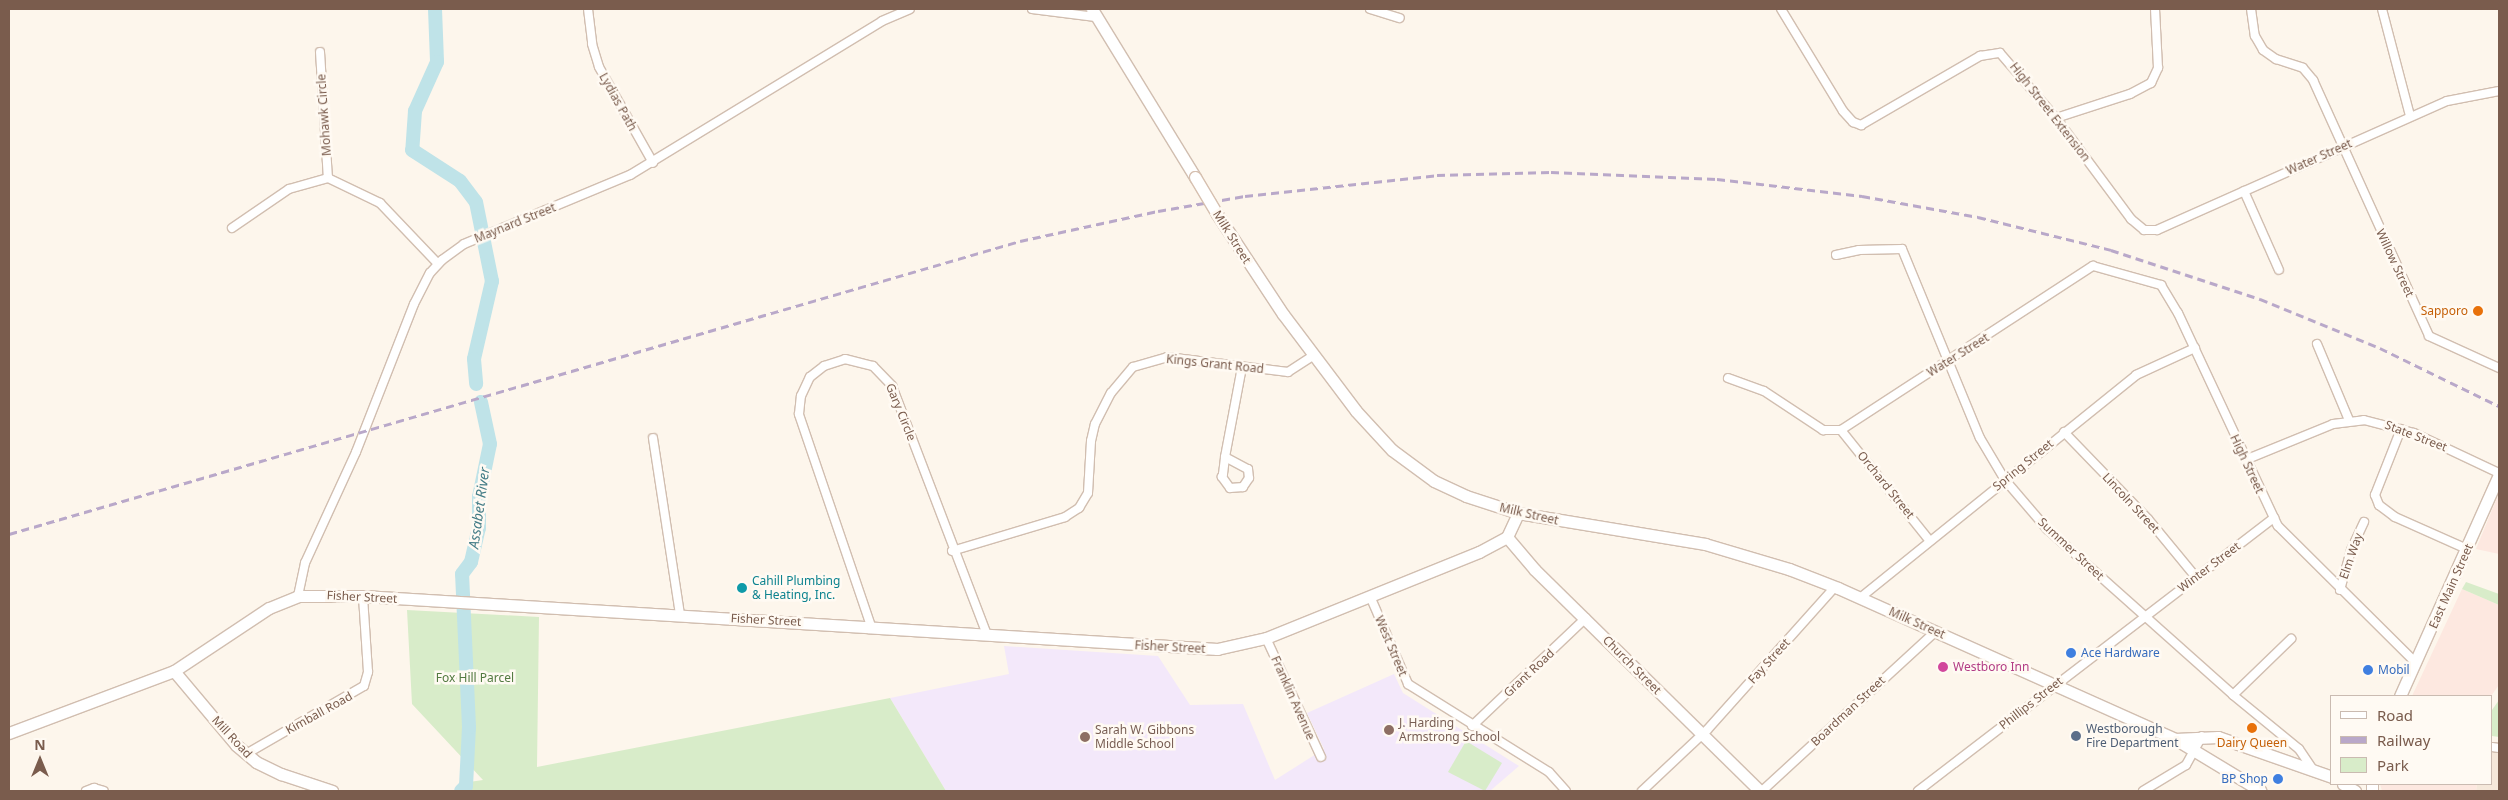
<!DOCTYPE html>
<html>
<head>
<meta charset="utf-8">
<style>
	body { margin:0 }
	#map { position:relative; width:2508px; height:800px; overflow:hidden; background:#fdf6ec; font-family:"Noto Sans",sans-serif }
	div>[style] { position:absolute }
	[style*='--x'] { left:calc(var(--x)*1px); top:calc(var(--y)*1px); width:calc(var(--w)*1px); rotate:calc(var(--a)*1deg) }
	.residential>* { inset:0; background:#f5e8da }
	.commercial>* { inset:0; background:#fde8e0 }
	.education>* { inset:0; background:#f3e8fa }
	.green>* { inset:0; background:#d8ecc9 }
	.river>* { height:14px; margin:-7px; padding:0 7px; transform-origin:7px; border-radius:7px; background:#bfe3e8 }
	.roads { filter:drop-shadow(1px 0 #d1beb0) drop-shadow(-1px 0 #d1beb0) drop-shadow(0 1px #d1beb0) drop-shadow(0 -1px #d1beb0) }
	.street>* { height:8px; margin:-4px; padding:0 4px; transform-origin:4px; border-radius:4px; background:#fff }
	.secondary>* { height:11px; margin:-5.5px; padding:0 5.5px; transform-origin:5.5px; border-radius:5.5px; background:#fff }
	.rail>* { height:2.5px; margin-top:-1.25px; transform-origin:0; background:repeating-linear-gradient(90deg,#b9a8c9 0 8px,transparent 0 13px) }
	.bridges { filter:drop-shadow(1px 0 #d6c0b0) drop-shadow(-1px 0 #d6c0b0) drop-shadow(0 1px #d6c0b0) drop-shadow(0 -1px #d6c0b0) }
	.secondary-bridge>* { height:11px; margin:-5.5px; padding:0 5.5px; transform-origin:5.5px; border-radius:5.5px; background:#fff }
	.dots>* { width:14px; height:14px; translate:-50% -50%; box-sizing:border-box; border:2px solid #fffaf3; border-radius:50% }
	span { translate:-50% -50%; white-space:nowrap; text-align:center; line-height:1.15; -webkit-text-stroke:5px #fffaf3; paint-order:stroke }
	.street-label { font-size:12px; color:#7a5c4d }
	.food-label { font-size:12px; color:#c56008 }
	.right { translate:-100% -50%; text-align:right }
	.culture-label { font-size:12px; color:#0d838f }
	.left { translate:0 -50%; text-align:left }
	.shop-label { font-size:12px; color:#366cbe }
	.hotel-label { font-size:12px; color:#b23c85 }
	.park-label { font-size:12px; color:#537a41 }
	.education-label { font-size:12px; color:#785e54 }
	.service-label { font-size:12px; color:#4e5e75 }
	.water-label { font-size:14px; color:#437c86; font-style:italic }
	.frame { position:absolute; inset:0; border:10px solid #7a5c4d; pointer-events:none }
	.legend { position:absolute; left:2330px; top:695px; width:162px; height:90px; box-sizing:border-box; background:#fffaf3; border:1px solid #cabbb1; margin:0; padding:6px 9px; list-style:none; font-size:15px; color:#7a5c4d }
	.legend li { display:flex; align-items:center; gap:10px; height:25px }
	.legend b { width:25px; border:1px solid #cabbb1 }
	.north { position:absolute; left:15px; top:735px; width:50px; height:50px; -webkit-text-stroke:4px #fffaf3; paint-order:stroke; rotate:0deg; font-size:14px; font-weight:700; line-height:20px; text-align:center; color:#7a5c4d }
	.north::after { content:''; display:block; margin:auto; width:18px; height:22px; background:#7a5c4d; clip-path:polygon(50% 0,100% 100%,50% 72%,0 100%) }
</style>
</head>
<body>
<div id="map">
	<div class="residential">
		<i style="clip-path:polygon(2492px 751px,2499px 752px,2499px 791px,2476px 791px,2477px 784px,2492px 784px)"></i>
	</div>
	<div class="commercial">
		<i style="clip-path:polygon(2499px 493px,2499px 554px,2476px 549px)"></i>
		<i style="clip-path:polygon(2462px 589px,2499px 605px,2499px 685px,2491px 696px,2412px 696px)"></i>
		<i style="clip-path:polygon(2380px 784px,2477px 784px,2476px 791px,2382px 791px)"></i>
	</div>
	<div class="education">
		<i style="clip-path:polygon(1004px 646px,1158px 656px,1190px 705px,1243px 704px,1275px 780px,1324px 749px,1307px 713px,1394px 674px,1403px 693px,1519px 766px,1490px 791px,946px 791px,890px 698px,1009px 674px)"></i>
	</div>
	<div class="green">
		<i style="clip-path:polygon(2466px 582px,2499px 594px,2499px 605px,2462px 589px)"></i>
		<i style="clip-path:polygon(407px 610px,539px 617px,537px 767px,890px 698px,946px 791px,467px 791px,469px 782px,483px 780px,412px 704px)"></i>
		<i style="clip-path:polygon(2499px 700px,2499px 737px,2492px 736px,2492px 710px)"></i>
		<i style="clip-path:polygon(1466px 741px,1502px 763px,1485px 791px,1448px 772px)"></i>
	</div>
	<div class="river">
		<i style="--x:435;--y:9;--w:53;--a:87.8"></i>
		<i style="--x:437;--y:62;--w:54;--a:114.2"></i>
		<i style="--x:415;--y:111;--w:39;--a:94"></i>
		<i style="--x:412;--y:150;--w:57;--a:32.9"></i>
		<i style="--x:460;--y:181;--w:26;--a:53"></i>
		<i style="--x:476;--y:202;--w:81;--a:78.6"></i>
		<i style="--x:492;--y:281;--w:80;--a:103"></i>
		<i style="--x:474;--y:359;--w:25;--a:85"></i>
		<i style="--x:461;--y:791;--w:7;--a:-45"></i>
		<i style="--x:466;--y:786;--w:59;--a:-87.1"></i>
		<i style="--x:469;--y:727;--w:153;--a:-92.6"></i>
		<i style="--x:462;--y:574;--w:15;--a:-53"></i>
		<i style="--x:471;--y:562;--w:35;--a:-77"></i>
		<i style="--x:479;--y:528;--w:31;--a:-90"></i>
		<i style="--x:479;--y:497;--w:54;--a:-78.3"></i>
		<i style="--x:490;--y:444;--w:43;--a:-102.1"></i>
	</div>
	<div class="roads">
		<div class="street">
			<i style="--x:588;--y:9;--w:35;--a:83"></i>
			<i style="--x:592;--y:44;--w:24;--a:73"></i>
			<i style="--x:599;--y:67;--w:110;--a:60.6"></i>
			<i style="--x:1032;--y:9;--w:64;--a:7.1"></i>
			<i style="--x:1370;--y:9;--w:31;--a:17"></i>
			<i style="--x:1781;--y:9;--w:119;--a:58.7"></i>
			<i style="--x:1843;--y:111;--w:15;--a:48"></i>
			<i style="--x:1853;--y:122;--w:9;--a:21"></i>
			<i style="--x:1861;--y:125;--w:138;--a:-30.1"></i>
			<i style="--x:1980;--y:56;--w:20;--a:-9"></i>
			<i style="--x:2000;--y:53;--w:86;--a:49.3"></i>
			<i style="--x:2056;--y:118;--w:126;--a:53.4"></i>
			<i style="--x:2131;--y:219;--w:17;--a:40"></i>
			<i style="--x:2144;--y:230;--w:13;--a:0"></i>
			<i style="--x:2157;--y:230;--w:317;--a:-24"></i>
			<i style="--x:2447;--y:101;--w:53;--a:-10.9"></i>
			<i style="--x:2251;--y:9;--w:27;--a:82"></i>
			<i style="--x:2255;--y:36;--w:16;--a:60"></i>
			<i style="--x:2263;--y:50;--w:16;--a:35"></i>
			<i style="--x:2276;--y:59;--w:28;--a:18"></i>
			<i style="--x:2303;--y:68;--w:16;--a:50"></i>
			<i style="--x:2313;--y:80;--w:281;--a:65.6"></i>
			<i style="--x:2429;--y:336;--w:77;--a:24.6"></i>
			<i style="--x:2382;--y:9;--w:111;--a:75.3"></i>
			<i style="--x:320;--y:52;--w:126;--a:86.4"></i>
			<i style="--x:2056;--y:118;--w:78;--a:-18"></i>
			<i style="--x:2130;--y:94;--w:24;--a:-28"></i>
			<i style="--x:2151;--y:83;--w:17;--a:-65"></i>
			<i style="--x:2158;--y:68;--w:59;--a:-92.9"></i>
			<i style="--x:2244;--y:191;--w:86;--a:66.1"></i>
			<i style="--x:232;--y:228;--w:69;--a:-34.4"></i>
			<i style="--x:289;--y:189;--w:41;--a:-15.8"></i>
			<i style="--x:328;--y:178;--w:58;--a:25.7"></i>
			<i style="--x:380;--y:203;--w:84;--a:46.4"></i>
			<i style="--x:1836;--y:255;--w:24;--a:-12"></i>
			<i style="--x:1859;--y:250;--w:43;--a:-1.3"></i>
			<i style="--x:1902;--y:249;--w:204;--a:67.6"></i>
			<i style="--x:1980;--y:438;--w:49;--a:59.2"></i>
			<i style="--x:2005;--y:480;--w:65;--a:49.4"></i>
			<i style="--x:2047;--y:529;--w:249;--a:41.7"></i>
			<i style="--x:2233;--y:695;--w:85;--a:39.3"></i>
			<i style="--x:2299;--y:749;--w:23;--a:56"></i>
			<i style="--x:2317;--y:344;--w:82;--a:67.2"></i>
			<i style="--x:1728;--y:378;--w:38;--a:20"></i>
			<i style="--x:1764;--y:391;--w:71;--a:33.5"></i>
			<i style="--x:1823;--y:430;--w:18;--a:0"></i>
			<i style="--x:2401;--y:429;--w:71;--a:111.5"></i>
			<i style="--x:2375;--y:495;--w:11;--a:68"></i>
			<i style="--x:2379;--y:505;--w:20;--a:37"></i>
			<i style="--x:2395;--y:517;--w:79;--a:24"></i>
			<i style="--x:1841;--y:430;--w:301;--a:-33.1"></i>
			<i style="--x:2093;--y:266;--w:71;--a:15.6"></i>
			<i style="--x:2161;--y:285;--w:33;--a:59"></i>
			<i style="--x:2178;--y:313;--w:235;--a:64.9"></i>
			<i style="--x:2278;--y:526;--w:194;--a:44.8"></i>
			<i style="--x:1841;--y:430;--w:142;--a:51.3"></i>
			<i style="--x:2064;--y:432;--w:121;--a:46"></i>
			<i style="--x:2148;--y:519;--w:74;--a:50.5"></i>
			<i style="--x:653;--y:438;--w:179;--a:81.3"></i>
			<i style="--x:1225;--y:457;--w:26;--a:28"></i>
			<i style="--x:1248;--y:469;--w:9;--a:84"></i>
			<i style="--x:1249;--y:478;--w:11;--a:124"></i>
			<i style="--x:1243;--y:487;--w:13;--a:176"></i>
			<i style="--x:1230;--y:488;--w:14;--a:-126"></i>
			<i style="--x:1222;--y:477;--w:3;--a:-72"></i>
			<i style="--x:1223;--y:474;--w:17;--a:-83"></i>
			<i style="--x:1225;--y:457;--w:92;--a:-79.3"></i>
			<i style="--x:2245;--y:460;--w:95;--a:-22.2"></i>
			<i style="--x:2333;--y:424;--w:31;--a:-7"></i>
			<i style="--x:2364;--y:420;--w:52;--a:14.6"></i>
			<i style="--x:2414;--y:433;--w:94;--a:25.2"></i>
			<i style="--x:952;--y:551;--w:118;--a:-16.7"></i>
			<i style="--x:1065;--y:517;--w:17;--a:-33"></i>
			<i style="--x:1079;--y:508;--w:17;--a:-59"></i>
			<i style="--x:1088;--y:493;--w:52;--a:-86.7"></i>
			<i style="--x:1091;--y:441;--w:17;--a:-77"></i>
			<i style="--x:1095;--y:424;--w:35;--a:-63"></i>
			<i style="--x:1111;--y:393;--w:34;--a:-50"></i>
			<i style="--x:1133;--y:367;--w:35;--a:-16"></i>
			<i style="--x:1167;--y:357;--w:122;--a:7.1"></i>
			<i style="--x:1288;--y:372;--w:31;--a:-33"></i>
			<i style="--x:2340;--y:590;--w:41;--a:-74.6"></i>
			<i style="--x:2351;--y:550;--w:31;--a:-65"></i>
			<i style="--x:298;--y:596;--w:34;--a:-78"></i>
			<i style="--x:305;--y:563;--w:122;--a:-65.3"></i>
			<i style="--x:356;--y:452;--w:159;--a:-68.6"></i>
			<i style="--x:414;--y:304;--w:35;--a:-63"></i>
			<i style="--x:430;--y:273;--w:18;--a:-47"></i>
			<i style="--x:442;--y:260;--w:27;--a:-36"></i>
			<i style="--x:464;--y:244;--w:180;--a:-22.6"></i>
			<i style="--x:630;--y:175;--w:295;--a:-31.4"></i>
			<i style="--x:882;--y:21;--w:30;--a:-23"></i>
			<i style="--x:1370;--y:596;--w:96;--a:66.6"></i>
			<i style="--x:1408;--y:684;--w:166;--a:32"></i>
			<i style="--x:1549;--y:772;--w:25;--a:48"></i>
			<i style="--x:1860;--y:598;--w:355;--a:-38.9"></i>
			<i style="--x:2136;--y:375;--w:65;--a:-24.6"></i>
			<i style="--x:871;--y:626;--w:224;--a:-108.8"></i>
			<i style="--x:799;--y:414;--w:18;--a:-84"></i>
			<i style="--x:801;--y:396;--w:21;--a:-65"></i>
			<i style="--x:810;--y:377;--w:18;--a:-38"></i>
			<i style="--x:824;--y:366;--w:22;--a:-18"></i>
			<i style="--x:845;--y:359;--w:29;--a:14"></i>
			<i style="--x:873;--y:366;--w:28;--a:46"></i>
			<i style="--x:892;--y:386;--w:267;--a:69.1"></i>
			<i style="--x:1266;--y:638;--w:131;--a:65.2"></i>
			<i style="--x:2233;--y:695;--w:81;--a:-44"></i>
			<i style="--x:1472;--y:726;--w:157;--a:-43.5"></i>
			<i style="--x:2492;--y:747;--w:7;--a:8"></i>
			<i style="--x:246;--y:754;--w:136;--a:-30"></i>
			<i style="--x:364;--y:686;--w:15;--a:-74"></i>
			<i style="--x:368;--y:672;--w:76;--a:-93.8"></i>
			<i style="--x:86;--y:791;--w:9;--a:-21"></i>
			<i style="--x:94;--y:788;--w:10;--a:17"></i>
			<i style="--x:1642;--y:791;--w:89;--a:-43.2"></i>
			<i style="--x:1707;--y:730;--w:192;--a:-48.2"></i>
			<i style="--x:1762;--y:791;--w:235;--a:-42.6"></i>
			<i style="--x:1918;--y:791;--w:449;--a:-37.5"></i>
			<i style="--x:2143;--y:791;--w:50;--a:-31.2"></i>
			<i style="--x:2186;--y:765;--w:33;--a:-61"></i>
		</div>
		<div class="secondary">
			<i style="--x:1092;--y:9;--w:197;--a:58.5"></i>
			<i style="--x:1217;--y:214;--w:120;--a:56.6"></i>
			<i style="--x:1283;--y:314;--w:121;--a:53"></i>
			<i style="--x:1356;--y:411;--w:53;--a:47.3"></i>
			<i style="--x:1392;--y:450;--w:52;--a:36.4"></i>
			<i style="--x:1434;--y:481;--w:35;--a:25"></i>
			<i style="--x:1466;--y:496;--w:55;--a:18.1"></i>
			<i style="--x:1518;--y:513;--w:190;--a:9.4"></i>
			<i style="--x:1705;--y:544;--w:88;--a:16.6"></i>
			<i style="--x:1789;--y:569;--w:53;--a:21.2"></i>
			<i style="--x:1838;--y:588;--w:369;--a:24.1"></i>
			<i style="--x:2175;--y:739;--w:100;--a:31.2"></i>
			<i style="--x:1507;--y:537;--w:43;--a:49.7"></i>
			<i style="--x:1535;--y:570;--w:315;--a:44.5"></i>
			<i style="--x:174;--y:671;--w:97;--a:50"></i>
			<i style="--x:236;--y:745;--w:26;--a:40"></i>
			<i style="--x:256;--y:762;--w:28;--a:26"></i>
			<i style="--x:281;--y:774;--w:54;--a:18.4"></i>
			<i style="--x:2400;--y:696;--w:242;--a:-65.9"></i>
			<i style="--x:9;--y:733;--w:176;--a:-20.6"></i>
			<i style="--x:174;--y:671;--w:114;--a:-33.6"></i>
			<i style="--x:269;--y:608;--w:31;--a:-22"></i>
			<i style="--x:298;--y:596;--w:65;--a:0"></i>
			<i style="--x:363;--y:596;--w:856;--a:3.55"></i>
			<i style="--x:1217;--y:649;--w:50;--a:-12.7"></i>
			<i style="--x:1266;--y:638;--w:230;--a:-22"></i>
			<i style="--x:1479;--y:552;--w:32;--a:-28"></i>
			<i style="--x:1507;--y:537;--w:26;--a:-65"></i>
			<i style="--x:2175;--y:739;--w:43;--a:-2.7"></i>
			<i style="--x:2218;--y:737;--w:121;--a:19.3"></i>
			<i style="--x:2343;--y:784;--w:14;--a:30"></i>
			<i style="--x:2372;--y:784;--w:7;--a:90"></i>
		</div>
	</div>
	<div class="rail">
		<i style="--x:9;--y:534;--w:1053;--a:-16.16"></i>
		<i style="--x:1020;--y:241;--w:141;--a:-12.3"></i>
		<i style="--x:1158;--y:211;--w:88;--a:-9.8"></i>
		<i style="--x:1245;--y:196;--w:193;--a:-6.2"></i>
		<i style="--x:1437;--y:175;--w:114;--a:-1.5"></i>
		<i style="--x:1551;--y:172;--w:166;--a:2.4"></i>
		<i style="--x:1717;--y:179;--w:146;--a:6.7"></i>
		<i style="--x:1862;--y:196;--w:118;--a:10.3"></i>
		<i style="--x:1978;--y:217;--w:137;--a:13.9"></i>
		<i style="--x:2111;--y:250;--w:157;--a:18.2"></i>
		<i style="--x:2260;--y:299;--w:130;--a:22.2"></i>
		<i style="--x:2380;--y:348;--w:132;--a:26"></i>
	</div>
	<div class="bridges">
		<div class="secondary-bridge">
			<i style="--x:1195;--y:177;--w:43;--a:59.3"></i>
		</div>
	</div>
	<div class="dots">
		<i style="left:2478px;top:311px;background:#e8710a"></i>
		<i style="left:742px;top:588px;background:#0f9aa8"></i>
		<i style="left:2071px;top:653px;background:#3f7fe0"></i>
		<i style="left:1943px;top:667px;background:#d1479c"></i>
		<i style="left:2368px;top:670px;background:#3f7fe0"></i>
		<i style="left:2252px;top:728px;background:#e8710a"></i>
		<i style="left:1389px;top:730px;background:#8d6e63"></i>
		<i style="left:2076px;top:736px;background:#5c6f8a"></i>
		<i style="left:1085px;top:737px;background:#8d6e63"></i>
		<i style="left:2278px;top:779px;background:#3f7fe0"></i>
	</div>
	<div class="street-label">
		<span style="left:618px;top:102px;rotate:61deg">Lydias Path</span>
		<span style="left:2050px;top:112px;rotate:52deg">High Street Extension</span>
		<span style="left:324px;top:115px;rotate:-94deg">Mohawk Circle</span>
		<span style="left:2319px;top:157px;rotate:-24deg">Water Street</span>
		<span style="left:515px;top:223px;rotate:-22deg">Maynard Street</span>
		<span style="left:1232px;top:237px;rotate:58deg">Milk Street</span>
		<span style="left:2395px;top:263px;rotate:65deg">Willow Street</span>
		<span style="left:1958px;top:355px;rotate:-32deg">Water Street</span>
		<span style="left:1215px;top:364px;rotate:6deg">Kings Grant Road</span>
		<span style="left:901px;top:412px;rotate:68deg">Gary Circle</span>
		<span style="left:2416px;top:436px;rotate:21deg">State Street</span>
		<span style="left:2247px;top:464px;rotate:65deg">High Street</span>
		<span style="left:2023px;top:465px;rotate:-39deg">Spring Street</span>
		<span style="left:1886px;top:485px;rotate:51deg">Orchard Street</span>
		<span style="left:2131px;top:503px;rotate:47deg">Lincoln Street</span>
		<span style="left:1529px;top:514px;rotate:13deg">Milk Street</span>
		<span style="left:2071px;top:549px;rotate:43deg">Summer Street</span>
		<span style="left:2351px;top:556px;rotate:-71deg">Elm Way</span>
		<span style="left:2209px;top:567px;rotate:-37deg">Winter Street</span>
		<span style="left:2451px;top:586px;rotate:-66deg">East Main Street</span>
		<span style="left:362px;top:597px;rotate:3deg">Fisher Street</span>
		<span style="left:766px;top:620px;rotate:3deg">Fisher Street</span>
		<span style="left:1917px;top:623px;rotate:24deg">Milk Street</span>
		<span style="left:1391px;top:646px;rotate:67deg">West Street</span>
		<span style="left:1170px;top:647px;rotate:3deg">Fisher Street</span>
		<span style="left:1769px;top:661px;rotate:-48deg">Fay Street</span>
		<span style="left:1632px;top:665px;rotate:45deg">Church Street</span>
		<span style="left:1529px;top:673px;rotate:-43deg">Grant Road</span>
		<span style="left:1293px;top:698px;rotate:66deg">Franklin Avenue</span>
		<span style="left:2031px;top:703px;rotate:-38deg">Phillips Street</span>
		<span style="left:1848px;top:711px;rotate:-43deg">Boardman Street</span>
		<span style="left:319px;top:713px;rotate:-29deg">Kimball Road</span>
		<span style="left:232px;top:737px;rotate:47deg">Mill Road</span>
	</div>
	<div class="food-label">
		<span class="right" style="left:2468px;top:311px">Sapporo</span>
		<span style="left:2252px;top:743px">Dairy Queen</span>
	</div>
	<div class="culture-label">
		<span class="left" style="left:752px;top:588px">Cahill Plumbing<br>&amp; Heating, Inc.</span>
	</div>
	<div class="shop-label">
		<span class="left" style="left:2081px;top:653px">Ace Hardware</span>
		<span class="left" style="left:2378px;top:670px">Mobil</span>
		<span class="right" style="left:2268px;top:779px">BP Shop</span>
	</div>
	<div class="hotel-label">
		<span class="left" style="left:1953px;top:667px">Westboro Inn</span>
	</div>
	<div class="park-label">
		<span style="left:475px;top:678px">Fox Hill Parcel</span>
	</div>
	<div class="education-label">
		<span class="left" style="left:1399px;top:730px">J. Harding<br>Armstrong School</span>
		<span class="left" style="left:1095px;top:737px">Sarah W. Gibbons<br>Middle School</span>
	</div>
	<div class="service-label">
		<span class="left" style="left:2086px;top:736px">Westborough<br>Fire Department</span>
	</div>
	<div class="water-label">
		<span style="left:479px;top:508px;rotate:-82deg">Assabet River</span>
	</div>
	<div class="frame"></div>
	<ul class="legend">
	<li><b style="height:6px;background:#fff"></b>Road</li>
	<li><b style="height:6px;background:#b9a8c9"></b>Railway</li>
	<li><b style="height:14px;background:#d8ecc9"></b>Park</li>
	</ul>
	<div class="north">N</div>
</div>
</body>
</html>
